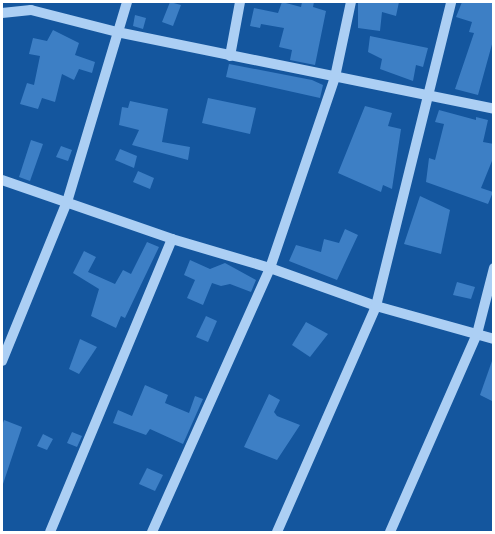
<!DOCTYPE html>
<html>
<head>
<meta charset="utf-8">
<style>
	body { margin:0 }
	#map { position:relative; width:495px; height:534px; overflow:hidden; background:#14569e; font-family:"Space Grotesk",sans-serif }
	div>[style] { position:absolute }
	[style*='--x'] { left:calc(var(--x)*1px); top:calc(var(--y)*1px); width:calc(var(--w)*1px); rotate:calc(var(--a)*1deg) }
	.building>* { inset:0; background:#3d7fc5 }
	.minor>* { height:10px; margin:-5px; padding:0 5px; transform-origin:5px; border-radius:5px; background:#accff4 }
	span { translate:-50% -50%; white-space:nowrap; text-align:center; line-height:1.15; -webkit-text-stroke:5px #14569e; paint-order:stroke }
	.frame { position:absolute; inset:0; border:3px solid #fff; pointer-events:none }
</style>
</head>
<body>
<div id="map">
	<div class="building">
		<i style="clip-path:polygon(170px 2px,181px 5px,173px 26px,162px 22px)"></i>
		<i style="clip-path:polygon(282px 2px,301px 7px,302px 2px,314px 2px,313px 7px,326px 11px,315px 65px,290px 60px,292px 50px,279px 47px,284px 28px,261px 24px,260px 28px,250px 26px,254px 8px,278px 13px)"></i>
		<i style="clip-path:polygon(358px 2px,399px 2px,396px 16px,382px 12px,380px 31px,358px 28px)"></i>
		<i style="clip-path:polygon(462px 2px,494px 2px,494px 37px,478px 95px,455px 89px,474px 33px,469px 32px,472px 22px,456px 17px)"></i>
		<i style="clip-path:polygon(135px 15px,146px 18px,143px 29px,133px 26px)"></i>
		<i style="clip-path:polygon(53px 30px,79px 43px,75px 55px,95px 62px,92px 73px,79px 69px,74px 80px,62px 74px,55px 102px,42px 98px,38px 109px,20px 104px,27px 83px,34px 85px,40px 56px,29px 54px,33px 38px,47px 41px)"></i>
		<i style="clip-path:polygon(370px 36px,428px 48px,423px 67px,416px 65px,413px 81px,380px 69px,382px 59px,368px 52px)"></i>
		<i style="clip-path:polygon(229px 64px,312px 80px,323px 85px,320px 98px,226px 77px)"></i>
		<i style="clip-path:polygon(208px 98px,256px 108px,250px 134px,202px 123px)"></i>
		<i style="clip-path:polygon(130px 101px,168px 109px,162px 142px,190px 147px,188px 160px,132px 145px,139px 130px,119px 125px,122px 107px,128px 108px)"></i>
		<i style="clip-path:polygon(365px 106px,392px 113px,388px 126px,401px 129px,392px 189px,383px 185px,381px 192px,338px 173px)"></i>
		<i style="clip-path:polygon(439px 110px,476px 120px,476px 117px,488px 120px,483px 142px,494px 144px,494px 156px,481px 188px,493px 192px,488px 204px,426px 182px,429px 158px,435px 160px,444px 124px,435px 122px)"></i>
		<i style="clip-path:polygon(31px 140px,43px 144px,30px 181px,19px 177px)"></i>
		<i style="clip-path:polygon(61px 146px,72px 150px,68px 161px,56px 157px)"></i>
		<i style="clip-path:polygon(120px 149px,137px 156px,134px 168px,115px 160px)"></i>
		<i style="clip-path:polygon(138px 171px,154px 178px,150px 189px,133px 182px)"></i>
		<i style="clip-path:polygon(420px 196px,450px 210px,441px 254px,404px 244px)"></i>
		<i style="clip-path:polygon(345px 229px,358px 235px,337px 280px,289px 261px,296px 245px,321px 252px,324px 239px,339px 243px)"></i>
		<i style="clip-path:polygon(147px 242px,159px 247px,125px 318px,121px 316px,116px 328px,91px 316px,99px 289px,73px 273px,84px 251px,96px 257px,88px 272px,115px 284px,123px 270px,131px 274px)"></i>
		<i style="clip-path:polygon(190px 260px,210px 269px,225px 263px,256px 280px,251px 292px,230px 284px,221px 286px,212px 283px,203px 305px,187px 298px,195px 280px,184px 275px)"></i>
		<i style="clip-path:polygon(457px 282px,475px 287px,471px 299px,453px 295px)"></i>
		<i style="clip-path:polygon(206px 316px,217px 321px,208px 342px,196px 337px)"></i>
		<i style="clip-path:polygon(306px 322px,328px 334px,310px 357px,292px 345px)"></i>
		<i style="clip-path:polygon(80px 339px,97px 347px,79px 374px,69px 369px)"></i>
		<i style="clip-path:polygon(492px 361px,494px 362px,494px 402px,480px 395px)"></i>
		<i style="clip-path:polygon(145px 385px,168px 395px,165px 403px,189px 413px,195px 396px,203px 399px,183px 444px,150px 429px,146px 435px,113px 423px,118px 410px,132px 416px)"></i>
		<i style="clip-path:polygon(269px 394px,280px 400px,274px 412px,277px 416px,300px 425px,277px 460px,244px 447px)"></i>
		<i style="clip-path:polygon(4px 420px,22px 427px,3px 484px,2px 426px)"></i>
		<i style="clip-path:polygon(72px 432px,82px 436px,77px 447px,67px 443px)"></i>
		<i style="clip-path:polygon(43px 434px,53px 439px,47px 450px,37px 446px)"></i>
		<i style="clip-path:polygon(147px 468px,163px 475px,155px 491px,139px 484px)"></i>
	</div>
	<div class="minor">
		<i style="--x:2;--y:13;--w:29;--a:-6"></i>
		<i style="--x:31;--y:10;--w:89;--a:14.3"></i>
		<i style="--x:117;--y:32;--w:385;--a:11.5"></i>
		<i style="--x:230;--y:56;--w:55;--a:-79.5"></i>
		<i style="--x:2;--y:180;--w:180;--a:19.1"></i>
		<i style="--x:172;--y:239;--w:317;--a:112.6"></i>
		<i style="--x:172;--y:239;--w:102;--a:16.5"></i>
		<i style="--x:270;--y:268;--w:113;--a:19.7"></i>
		<i style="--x:376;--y:306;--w:123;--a:15.6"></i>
		<i style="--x:2;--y:361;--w:172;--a:-67.8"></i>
		<i style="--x:67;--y:202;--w:209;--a:-73.3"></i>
		<i style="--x:152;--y:532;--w:289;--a:-65.9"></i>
		<i style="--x:270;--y:268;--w:202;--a:-71.2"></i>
		<i style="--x:335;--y:77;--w:77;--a:-78"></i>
		<i style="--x:277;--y:532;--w:247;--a:-66.3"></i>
		<i style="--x:376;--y:306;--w:313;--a:-76.1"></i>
		<i style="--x:390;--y:532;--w:216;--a:-66.3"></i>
		<i style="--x:477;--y:334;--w:68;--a:-75.6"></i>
	</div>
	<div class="frame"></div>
</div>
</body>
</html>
